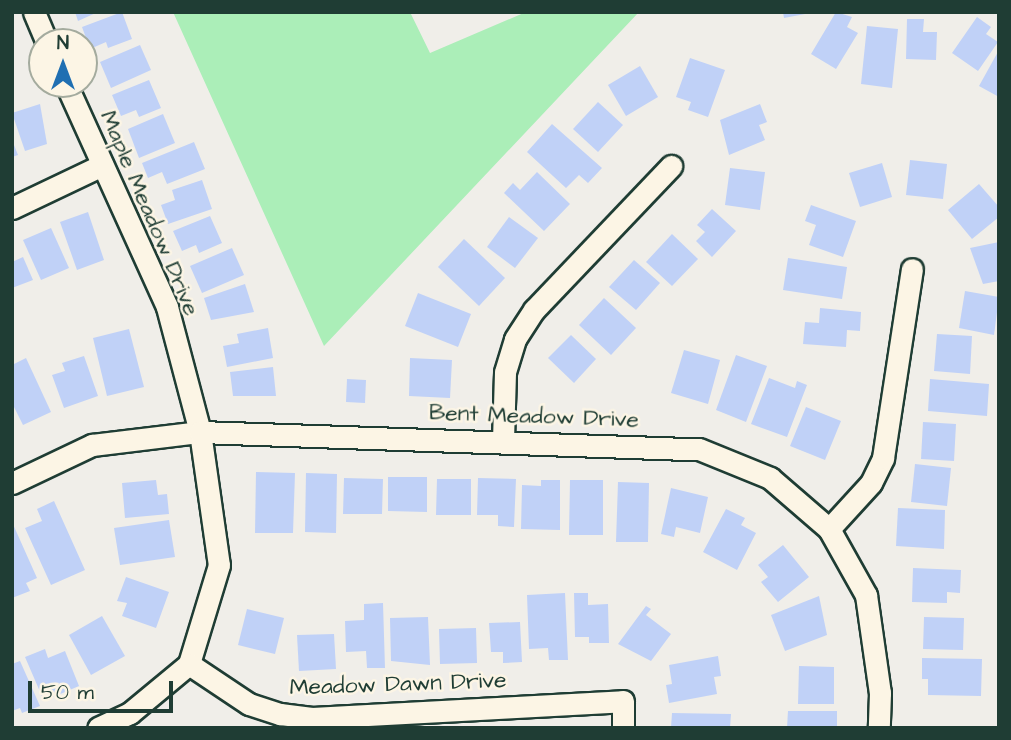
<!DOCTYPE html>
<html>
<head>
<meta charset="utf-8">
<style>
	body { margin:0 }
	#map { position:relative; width:1011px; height:740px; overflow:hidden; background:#f0eee9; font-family:"Architects Daughter",sans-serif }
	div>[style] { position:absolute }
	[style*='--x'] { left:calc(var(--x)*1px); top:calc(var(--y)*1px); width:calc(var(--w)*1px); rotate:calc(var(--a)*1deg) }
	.green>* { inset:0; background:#abeeb8 }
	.building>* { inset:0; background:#c0d1f7 }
	.roads { filter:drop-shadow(2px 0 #1f3d34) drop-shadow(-2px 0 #1f3d34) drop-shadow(0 2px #1f3d34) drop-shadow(0 -2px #1f3d34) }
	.minor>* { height:21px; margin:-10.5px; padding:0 10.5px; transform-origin:10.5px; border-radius:10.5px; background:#fcf5e5 }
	span { translate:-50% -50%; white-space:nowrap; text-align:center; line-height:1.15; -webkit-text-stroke:5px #fcf5e5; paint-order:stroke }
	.street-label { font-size:23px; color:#1f3d34 }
	.frame { position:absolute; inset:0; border:14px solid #1f3d34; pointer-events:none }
	.north { position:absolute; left:28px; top:28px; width:70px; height:70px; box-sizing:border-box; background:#fcf5e5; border:2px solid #a4ab9e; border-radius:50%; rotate:0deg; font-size:19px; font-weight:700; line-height:28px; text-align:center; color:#1f3d34 }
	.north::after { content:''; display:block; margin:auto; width:24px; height:32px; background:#1f6fb2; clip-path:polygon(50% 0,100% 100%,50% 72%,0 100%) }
	.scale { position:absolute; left:28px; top:681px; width:145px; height:32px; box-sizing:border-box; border:4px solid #1f3d34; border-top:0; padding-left:9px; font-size:21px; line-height:24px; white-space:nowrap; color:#1f3d34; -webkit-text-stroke:5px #fcf5e5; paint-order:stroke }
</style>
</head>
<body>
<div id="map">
	<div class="green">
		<i style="clip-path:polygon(173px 12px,410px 12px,430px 53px,526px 12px,639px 12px,324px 346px)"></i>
	</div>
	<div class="building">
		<i style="clip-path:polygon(75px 12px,98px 12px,78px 21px)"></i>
		<i style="clip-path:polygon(122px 12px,132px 39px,108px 48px,106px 42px,90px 49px,82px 27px)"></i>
		<i style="clip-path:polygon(783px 12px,804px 12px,805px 14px,784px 18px)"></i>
		<i style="clip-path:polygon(836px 12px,852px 17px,847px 27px,858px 33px,836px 69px,811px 54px)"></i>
		<i style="clip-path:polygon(977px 17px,991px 27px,986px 34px,998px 42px,978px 71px,952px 53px)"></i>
		<i style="clip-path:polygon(907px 19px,924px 19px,923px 32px,937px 32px,936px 60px,906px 59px)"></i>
		<i style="clip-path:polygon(867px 26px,898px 29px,892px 88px,861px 84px)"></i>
		<i style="clip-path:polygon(140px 45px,151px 70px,111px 88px,100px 62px)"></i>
		<i style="clip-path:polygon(999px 50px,999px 97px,979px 86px)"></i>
		<i style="clip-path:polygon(690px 58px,725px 70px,708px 117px,688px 110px,691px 102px,676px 97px)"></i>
		<i style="clip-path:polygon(640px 66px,658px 97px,626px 116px,608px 85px)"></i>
		<i style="clip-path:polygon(149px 80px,161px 108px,139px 117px,136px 110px,121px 116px,112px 95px)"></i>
		<i style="clip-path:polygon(598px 102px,623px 125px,598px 152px,573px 129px)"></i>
		<i style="clip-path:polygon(40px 104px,47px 144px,25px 151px,12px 113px)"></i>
		<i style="clip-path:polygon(760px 104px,767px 122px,759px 125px,765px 140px,729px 155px,720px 120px)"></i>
		<i style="clip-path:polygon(163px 114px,175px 143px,139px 158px,128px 129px)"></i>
		<i style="clip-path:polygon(552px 124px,602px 168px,588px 183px,579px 175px,566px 188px,527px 152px)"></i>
		<i style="clip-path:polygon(12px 140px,18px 155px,12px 157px)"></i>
		<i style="clip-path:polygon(194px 142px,205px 169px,167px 184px,162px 172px,148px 178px,142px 163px)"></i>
		<i style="clip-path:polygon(910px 160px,947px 164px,943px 199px,906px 195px)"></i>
		<i style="clip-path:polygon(882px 163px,892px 197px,860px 207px,849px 173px)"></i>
		<i style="clip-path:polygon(730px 168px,765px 172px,760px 210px,725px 205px)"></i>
		<i style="clip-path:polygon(537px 172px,570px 204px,544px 231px,504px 193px,513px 183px,520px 190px)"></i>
		<i style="clip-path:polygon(202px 180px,212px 209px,168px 224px,161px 205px,175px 200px,172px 190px)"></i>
		<i style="clip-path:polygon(979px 184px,999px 207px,999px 217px,972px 239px,948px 210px)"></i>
		<i style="clip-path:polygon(811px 205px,856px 221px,843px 257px,809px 245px,816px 225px,805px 221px)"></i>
		<i style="clip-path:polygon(712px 209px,736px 231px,712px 257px,696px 241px,705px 232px,697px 225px)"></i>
		<i style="clip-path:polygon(88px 212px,104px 260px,77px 270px,60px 222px)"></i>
		<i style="clip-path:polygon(210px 216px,222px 243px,199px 253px,196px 245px,182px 251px,173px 231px)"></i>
		<i style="clip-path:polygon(509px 217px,538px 238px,515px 268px,487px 247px)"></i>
		<i style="clip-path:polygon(51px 228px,69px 268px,41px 280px,23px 240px)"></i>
		<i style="clip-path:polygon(672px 234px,698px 259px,672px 286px,646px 262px)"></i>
		<i style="clip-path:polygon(464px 239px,505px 278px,479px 306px,438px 267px)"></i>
		<i style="clip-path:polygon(999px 242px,999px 281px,983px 284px,970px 248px)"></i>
		<i style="clip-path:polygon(232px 248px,244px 275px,202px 293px,190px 266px)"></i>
		<i style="clip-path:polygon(23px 257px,33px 280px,12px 288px,12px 262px)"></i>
		<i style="clip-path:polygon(788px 258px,847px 267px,842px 299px,783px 290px)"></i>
		<i style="clip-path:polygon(634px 260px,660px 283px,636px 310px,609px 287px)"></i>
		<i style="clip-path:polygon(245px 284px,254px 312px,211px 320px,204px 298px)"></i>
		<i style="clip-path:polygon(965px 291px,999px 297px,994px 335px,959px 328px)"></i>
		<i style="clip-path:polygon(418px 293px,471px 314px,458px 347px,405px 326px)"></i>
		<i style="clip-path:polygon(604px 298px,636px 328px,611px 355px,579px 325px)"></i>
		<i style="clip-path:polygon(820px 308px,861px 312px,860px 331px,847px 330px,846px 347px,803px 344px,805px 322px,819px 323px)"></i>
		<i style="clip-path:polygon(268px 328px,273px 358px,227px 367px,223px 346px,239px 343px,237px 334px)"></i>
		<i style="clip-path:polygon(129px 329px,144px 387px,107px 396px,93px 338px)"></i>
		<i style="clip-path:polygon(937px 334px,972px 336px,970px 374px,934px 371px)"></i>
		<i style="clip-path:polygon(571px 335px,596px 359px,574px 383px,548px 358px)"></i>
		<i style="clip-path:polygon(684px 350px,720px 360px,708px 404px,671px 393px)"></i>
		<i style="clip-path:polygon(736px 355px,767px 366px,746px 422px,716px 410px)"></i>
		<i style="clip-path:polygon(84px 356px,98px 396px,64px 408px,52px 375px,65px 371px,62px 363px)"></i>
		<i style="clip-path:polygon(26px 358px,51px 412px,23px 425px,12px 403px,12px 365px)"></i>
		<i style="clip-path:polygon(410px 358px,452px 360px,450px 398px,409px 396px)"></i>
		<i style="clip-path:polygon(273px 367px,276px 396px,233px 396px,230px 372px)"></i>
		<i style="clip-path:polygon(769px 378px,795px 388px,797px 381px,807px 385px,787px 437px,751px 424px)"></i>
		<i style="clip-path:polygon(347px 379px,366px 380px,365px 403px,346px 402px)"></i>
		<i style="clip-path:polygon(930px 379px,989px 384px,987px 416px,928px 411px)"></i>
		<i style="clip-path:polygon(806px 407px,841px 421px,825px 460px,790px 446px)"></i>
		<i style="clip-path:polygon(923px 422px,956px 424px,954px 461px,921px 459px)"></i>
		<i style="clip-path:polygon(915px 464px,951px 468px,947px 506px,911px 502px)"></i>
		<i style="clip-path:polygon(256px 472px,295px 473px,293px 533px,255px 533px)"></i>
		<i style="clip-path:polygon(306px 473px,337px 474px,336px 533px,305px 532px)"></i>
		<i style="clip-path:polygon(388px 477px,427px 477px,427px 512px,388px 511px)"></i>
		<i style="clip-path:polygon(344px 478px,383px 479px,382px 514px,343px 514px)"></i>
		<i style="clip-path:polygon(478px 478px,516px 479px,514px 527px,498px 526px,498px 515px,477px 515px)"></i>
		<i style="clip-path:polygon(437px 479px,471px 479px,471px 515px,436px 515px)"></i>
		<i style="clip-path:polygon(156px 480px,158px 495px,167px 494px,169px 514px,125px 518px,122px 483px)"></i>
		<i style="clip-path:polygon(541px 480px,560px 480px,560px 530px,521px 529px,522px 485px,541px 486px)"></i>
		<i style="clip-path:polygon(570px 480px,603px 480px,603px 535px,569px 535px)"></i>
		<i style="clip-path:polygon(618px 482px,649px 483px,648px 542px,616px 542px)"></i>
		<i style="clip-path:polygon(671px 488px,708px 497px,700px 533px,676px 527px,674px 537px,661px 534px)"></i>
		<i style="clip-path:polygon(54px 501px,85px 570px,51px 585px,25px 528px,42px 521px,37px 509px)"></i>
		<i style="clip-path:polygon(898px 508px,945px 510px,944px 549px,896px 546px)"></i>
		<i style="clip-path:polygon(726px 509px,745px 518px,741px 525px,756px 533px,737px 570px,703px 552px)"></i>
		<i style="clip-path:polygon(169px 520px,175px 557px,120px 565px,114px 528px)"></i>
		<i style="clip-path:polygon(12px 522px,37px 578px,26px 583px,30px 591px,12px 598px)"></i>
		<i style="clip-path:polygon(783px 545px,809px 577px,778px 602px,761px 582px,768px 577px,758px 565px)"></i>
		<i style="clip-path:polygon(913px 568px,961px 570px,960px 593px,947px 592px,947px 603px,912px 602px)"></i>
		<i style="clip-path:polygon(126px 577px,169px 592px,156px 628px,122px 616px,127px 603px,117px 601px)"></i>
		<i style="clip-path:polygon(565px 593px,568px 660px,549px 660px,548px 648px,529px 649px,527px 595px)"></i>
		<i style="clip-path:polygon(574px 593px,588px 593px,588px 605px,608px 604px,609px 643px,589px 643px,589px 637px,575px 637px)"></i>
		<i style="clip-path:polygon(819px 596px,827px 635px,785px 651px,771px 615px)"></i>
		<i style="clip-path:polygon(383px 603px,385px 668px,367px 668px,366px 651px,346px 652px,345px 621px,364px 620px,364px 604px)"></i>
		<i style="clip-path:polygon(646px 606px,651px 609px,646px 615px,671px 634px,651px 661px,618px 644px)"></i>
		<i style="clip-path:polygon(247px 609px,284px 618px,275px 654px,238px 645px)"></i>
		<i style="clip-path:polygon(102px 616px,125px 656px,91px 675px,69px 635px)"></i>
		<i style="clip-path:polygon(428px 617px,430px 665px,391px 661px,390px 618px)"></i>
		<i style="clip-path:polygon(924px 617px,964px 618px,963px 650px,923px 649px)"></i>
		<i style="clip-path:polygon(520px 622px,522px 662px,503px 663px,503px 652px,491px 652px,489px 623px)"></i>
		<i style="clip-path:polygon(476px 628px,477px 663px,440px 664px,439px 629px)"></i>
		<i style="clip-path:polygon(334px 634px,336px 669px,299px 671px,297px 635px)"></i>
		<i style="clip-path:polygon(45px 649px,48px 658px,65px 651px,79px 686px,44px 701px,25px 657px)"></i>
		<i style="clip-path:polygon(718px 656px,721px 676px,714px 677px,717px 694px,669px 703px,666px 685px,672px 684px,669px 665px)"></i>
		<i style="clip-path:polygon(922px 658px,982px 659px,981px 696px,928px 695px,928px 679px,922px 679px)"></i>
		<i style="clip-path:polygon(20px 661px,40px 706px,22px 713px,20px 708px,12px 711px,12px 664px)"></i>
		<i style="clip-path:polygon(799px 666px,834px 667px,834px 704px,798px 704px)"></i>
		<i style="clip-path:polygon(788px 711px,837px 711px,837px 728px,787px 728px)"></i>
		<i style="clip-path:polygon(672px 713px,731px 714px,730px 728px,671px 728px)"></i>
	</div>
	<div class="roads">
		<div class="minor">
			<i style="--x:34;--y:12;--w:33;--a:67"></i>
			<i style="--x:66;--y:84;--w:245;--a:65.6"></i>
			<i style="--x:167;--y:307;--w:129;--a:75.2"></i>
			<i style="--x:200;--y:432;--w:134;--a:81.9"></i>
			<i style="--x:219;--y:565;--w:103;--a:106.9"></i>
			<i style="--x:189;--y:664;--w:77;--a:140.3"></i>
			<i style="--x:130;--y:713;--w:35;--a:155"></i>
			<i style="--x:12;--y:208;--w:100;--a:-25.5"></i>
			<i style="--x:503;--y:440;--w:68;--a:-88.3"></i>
			<i style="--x:505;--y:372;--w:34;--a:-73"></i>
			<i style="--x:515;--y:339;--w:35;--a:-57"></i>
			<i style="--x:534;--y:310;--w:199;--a:-46.4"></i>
			<i style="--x:12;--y:483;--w:89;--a:-25.4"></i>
			<i style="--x:92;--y:445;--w:109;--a:-6.9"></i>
			<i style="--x:200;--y:432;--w:499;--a:2"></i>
			<i style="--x:699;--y:449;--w:77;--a:22.2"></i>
			<i style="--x:770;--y:478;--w:78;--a:40.8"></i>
			<i style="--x:829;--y:529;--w:76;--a:60.7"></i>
			<i style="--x:866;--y:595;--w:99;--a:81.9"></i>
			<i style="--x:880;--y:693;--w:35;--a:92"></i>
			<i style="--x:829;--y:529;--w:62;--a:-47.6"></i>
			<i style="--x:871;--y:483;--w:28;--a:-64"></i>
			<i style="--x:883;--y:458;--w:191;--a:-81.3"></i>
			<i style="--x:189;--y:664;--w:72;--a:33.7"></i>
			<i style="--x:249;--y:704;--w:33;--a:18"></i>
			<i style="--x:280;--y:714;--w:32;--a:7"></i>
			<i style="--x:312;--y:718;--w:311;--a:-3.1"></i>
			<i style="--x:623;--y:701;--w:27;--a:90"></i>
		</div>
	</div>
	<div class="street-label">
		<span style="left:150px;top:213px;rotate:67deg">Maple Meadow Drive</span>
		<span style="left:534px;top:416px;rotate:2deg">Bent Meadow Drive</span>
		<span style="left:398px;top:684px;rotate:-2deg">Meadow Dawn Drive</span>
	</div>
	<div class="frame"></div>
	<div class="north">N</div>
	<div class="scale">50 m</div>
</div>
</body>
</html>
